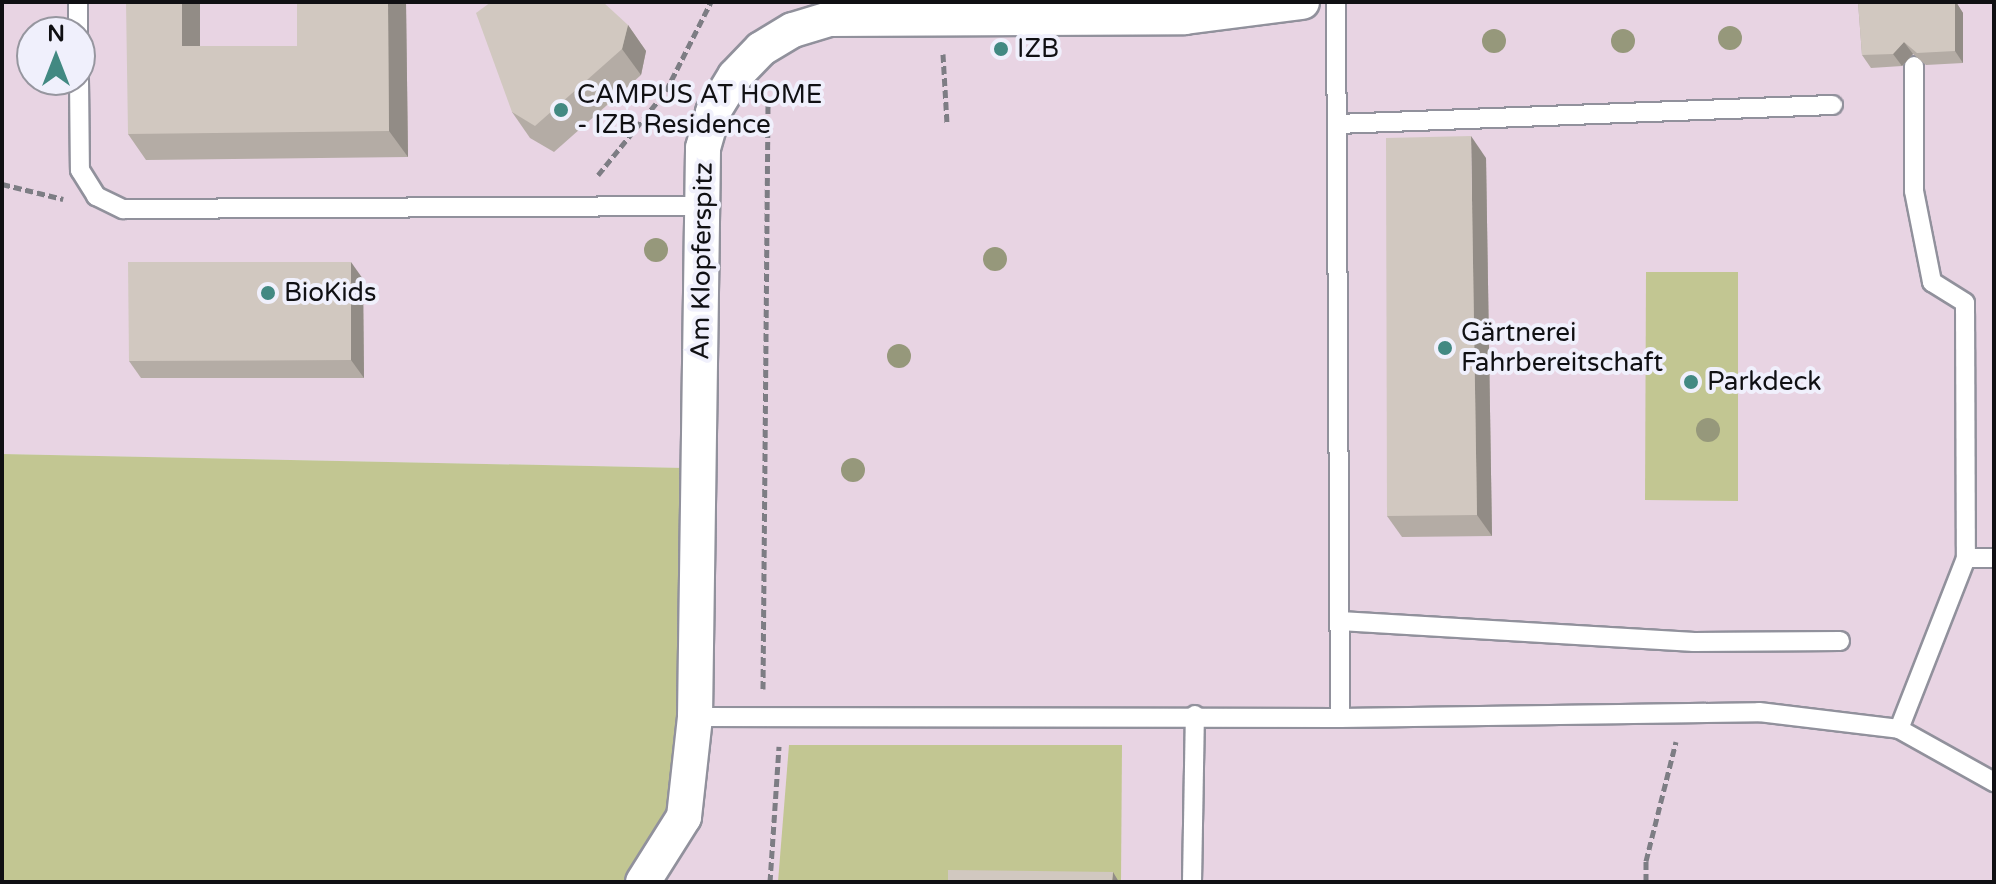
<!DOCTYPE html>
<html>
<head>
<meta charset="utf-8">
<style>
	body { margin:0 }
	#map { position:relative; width:1996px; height:884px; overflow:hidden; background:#e3e3ee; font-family:"Varela Round",sans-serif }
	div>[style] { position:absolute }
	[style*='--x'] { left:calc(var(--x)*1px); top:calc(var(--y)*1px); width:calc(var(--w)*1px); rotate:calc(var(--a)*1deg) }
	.commercial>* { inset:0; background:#e8d4e3 }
	.green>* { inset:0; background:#c2c692 }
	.path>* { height:5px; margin-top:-2.5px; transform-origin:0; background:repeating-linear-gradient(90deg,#7d7d84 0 8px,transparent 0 12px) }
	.roads { filter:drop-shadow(2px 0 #91919c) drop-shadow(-2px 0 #91919c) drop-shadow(0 2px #91919c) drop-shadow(0 -2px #91919c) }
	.lane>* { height:18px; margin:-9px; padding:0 9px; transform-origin:9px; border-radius:9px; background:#fff }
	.street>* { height:34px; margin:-17px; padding:0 17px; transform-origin:17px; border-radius:17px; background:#fff }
	.trees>* { width:24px; height:24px; margin:-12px; border-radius:50%; background:#96987b }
	.wall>* { inset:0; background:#b4aca5 }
	.shaded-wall>* { inset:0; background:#928c86 }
	.building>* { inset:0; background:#d1c8c0 }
	.dots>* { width:22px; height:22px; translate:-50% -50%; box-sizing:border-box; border:4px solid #f0f0fc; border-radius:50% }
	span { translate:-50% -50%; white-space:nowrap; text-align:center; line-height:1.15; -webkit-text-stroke:8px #f0f0fc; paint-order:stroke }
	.poi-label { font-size:26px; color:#101013 }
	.left { translate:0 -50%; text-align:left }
	.street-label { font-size:26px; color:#101013 }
	.frame { position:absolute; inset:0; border:4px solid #101013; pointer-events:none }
	.north { position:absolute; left:16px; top:16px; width:80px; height:80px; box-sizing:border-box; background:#f0f0fc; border:2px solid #96969f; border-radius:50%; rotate:0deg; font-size:22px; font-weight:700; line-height:32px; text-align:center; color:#101013 }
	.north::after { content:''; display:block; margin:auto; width:28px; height:36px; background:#428982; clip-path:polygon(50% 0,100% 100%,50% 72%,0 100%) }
</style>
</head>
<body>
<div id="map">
	<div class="commercial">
		<i style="clip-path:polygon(evenodd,2px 2px,1994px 2px,1994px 882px,625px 882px,671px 811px,685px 468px,2px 454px,2px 2px,32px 32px,80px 32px,80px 80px,32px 80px,32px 32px)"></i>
	</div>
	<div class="green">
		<i style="clip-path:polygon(1646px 272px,1738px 272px,1738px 501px,1645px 500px)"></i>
		<i style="clip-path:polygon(2px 454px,685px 468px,681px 743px,671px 811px,625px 882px,2px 882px)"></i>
		<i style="clip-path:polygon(789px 745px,1122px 745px,1121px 882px,778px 882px)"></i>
	</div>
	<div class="path">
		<i style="--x:943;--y:54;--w:70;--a:86.7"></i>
		<i style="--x:598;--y:175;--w:108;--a:-51"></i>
		<i style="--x:666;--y:91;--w:100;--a:-63.2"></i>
		<i style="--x:2;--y:184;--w:63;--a:13.8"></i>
		<i style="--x:763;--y:689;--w:590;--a:-89.51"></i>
		<i style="--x:770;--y:882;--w:136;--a:-86.2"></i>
		<i style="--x:1646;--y:882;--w:21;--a:-90"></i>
		<i style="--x:1646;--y:861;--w:123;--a:-75.9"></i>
	</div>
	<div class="roads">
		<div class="lane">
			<i style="--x:78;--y:2;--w:30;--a:90"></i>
			<i style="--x:1336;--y:2;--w:716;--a:89.68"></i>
			<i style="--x:1914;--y:66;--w:125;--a:90"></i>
			<i style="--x:1914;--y:191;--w:93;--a:78.8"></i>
			<i style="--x:1932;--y:282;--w:39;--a:32"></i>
			<i style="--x:1965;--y:303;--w:255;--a:89.8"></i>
			<i style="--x:79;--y:80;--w:90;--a:89.4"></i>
			<i style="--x:80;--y:170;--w:31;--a:58"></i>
			<i style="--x:96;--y:196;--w:30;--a:26"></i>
			<i style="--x:123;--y:209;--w:580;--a:-0.3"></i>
			<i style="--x:1337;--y:124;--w:496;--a:-2.2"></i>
			<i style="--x:1340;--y:621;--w:355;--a:3.4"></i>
			<i style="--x:1694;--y:642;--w:146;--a:-0.4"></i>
			<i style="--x:695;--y:717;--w:645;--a:0.09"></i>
			<i style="--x:1340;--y:718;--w:419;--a:-0.8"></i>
			<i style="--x:1759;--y:712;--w:141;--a:6.9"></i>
			<i style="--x:1899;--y:729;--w:109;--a:29.2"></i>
			<i style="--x:1899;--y:729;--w:184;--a:-68.6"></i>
			<i style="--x:1966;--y:558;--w:28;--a:0"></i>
			<i style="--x:1192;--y:882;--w:167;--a:-89"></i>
		</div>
		<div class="street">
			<i style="--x:643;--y:882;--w:77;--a:-57.8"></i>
			<i style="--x:684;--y:817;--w:101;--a:-83.7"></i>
			<i style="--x:695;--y:717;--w:569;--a:-89.19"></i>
			<i style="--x:703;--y:148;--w:37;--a:-74"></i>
			<i style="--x:713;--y:112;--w:42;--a:-58.6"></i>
			<i style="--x:735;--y:76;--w:37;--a:-46"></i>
			<i style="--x:761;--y:49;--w:37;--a:-31"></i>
			<i style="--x:793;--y:30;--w:38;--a:-17"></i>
			<i style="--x:829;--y:19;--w:356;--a:-0.3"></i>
			<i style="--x:1185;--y:17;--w:118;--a:-7.3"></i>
		</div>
	</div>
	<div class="trees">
		<i style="left:1730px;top:38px"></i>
		<i style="left:1494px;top:41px"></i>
		<i style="left:1623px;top:41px"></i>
		<i style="left:656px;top:250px"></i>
		<i style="left:995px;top:259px"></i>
		<i style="left:899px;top:356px"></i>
		<i style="left:1708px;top:430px"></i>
		<i style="left:853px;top:470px"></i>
	</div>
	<div class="wall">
		<i style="clip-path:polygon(200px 2px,200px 46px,297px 46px,406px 2px,408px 157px,146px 160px,128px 134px)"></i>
		<i style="clip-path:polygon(1858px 2px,1956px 2px,1963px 13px,1963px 63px,1926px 65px,1913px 54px,1902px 66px,1871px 68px,1862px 55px)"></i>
		<i style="clip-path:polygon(628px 25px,646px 51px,641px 75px,554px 152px,530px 138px,512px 112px)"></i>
		<i style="clip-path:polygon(1486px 158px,1492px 536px,1402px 537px,1387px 516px)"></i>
		<i style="clip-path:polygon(363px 279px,364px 378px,141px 378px,129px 361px)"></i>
	</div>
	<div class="shaded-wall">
		<i style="clip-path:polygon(182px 2px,200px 2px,200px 72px,182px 46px)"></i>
		<i style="clip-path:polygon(388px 2px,406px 2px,408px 157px,389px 131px)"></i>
		<i style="clip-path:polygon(1955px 2px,1956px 2px,1963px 13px,1963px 63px,1955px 51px)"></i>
		<i style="clip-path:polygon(628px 25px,646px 51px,641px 75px,622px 49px)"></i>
		<i style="clip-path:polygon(1904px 42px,1913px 54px,1902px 66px,1893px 54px)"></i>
		<i style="clip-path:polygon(1471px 136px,1486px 158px,1492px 536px,1477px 515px)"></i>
		<i style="clip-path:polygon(351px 262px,363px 279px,364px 378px,351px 360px)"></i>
		<i style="clip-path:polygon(1113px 872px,1119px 882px,1112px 882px)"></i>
	</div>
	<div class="building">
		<i style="clip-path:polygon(126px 2px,182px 2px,182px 46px,297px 46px,297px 2px,388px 2px,389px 131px,128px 134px)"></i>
		<i style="clip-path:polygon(491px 2px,603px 2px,628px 25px,622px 49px,535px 126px,512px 112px,476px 13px)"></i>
		<i style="clip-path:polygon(1858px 2px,1955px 2px,1955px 51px,1917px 53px,1904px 42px,1893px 54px,1862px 55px)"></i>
		<i style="clip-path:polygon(1471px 136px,1477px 515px,1387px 516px,1386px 138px)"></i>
		<i style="clip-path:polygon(128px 262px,351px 262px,351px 360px,129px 361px)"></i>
		<i style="clip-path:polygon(948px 870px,1113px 872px,1112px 882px,948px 882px)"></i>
	</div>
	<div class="dots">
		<i style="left:1001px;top:49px;background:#428982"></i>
		<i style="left:561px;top:110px;background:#428982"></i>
		<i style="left:268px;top:293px;background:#428982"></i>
		<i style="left:1445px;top:348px;background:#428982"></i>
		<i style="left:1691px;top:382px;background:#428982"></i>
	</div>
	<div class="poi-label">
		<span class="left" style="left:1017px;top:49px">IZB</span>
		<span class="left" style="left:577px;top:110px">CAMPUS AT HOME<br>- IZB Residence</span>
		<span class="left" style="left:284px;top:293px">BioKids</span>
		<span class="left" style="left:1461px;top:348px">Gärtnerei<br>Fahrbereitschaft</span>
		<span class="left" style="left:1707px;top:382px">Parkdeck</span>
	</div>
	<div class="street-label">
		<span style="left:702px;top:261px;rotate:-89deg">Am Klopferspitz</span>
	</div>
	<div class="frame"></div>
	<div class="north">N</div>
</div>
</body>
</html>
